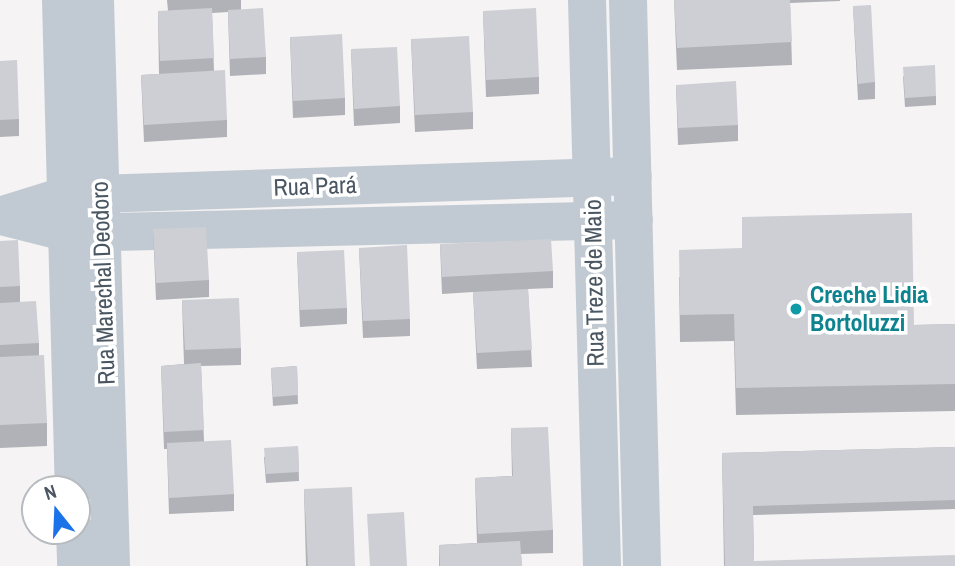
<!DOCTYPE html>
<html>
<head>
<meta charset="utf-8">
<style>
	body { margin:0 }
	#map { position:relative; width:955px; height:566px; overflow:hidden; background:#f5f3f3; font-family:"Archivo Narrow",sans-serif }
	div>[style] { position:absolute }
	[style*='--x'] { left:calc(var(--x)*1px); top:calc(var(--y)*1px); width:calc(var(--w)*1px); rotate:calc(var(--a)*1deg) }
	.minor>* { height:38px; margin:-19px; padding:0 19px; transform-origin:19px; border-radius:19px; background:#c1cad2 }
	.wall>* { inset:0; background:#b0b2b7 }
	.building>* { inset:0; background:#cdcfd5 }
	.dots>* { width:19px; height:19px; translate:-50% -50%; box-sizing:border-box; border:4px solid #fff; border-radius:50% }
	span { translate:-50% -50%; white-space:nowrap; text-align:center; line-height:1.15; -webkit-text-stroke:7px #fff; paint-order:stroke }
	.street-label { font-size:24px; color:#4a5661 }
	.culture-label { font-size:24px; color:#0d838f; font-weight:700 }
	.left { translate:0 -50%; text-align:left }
	.north { position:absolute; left:21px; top:475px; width:70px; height:70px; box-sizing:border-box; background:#fff; border:2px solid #b7bbc0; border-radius:50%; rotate:342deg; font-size:19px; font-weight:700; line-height:28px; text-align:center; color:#4a5661 }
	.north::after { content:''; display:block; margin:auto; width:24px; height:32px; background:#1a73e8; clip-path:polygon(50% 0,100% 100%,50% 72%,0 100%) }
</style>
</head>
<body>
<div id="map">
	<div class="minor">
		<i style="--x:61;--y:0;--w:489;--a:88.5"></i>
		<i style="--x:95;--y:0;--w:566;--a:88.38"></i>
		<i style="--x:587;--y:0;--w:566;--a:88.48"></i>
		<i style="--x:628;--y:0;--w:566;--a:88.58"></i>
		<i style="--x:0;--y:216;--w:70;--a:-17.4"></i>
		<i style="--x:67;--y:195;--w:566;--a:-1.92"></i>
		<i style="--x:1;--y:216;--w:69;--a:14.2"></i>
		<i style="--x:68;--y:233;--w:566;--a:-1.32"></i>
		<i style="--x:75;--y:531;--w:35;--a:88"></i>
	</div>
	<div class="wall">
		<i style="clip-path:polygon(167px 0,241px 0,241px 9px,266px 57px,266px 74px,230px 76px,228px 12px,212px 13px,214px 71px,227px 120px,227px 137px,144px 142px,141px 75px,159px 74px,158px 11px,168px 11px)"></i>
		<i style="clip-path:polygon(674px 0,840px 0,840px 1px,790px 3px,792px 65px,677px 70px)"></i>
		<i style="clip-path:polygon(853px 6px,875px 82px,875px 99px,858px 100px)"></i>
		<i style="clip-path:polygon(483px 11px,539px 77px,539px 94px,486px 97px)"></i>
		<i style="clip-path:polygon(290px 37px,345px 98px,345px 115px,293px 118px)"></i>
		<i style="clip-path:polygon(411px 39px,473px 112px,473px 129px,415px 132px)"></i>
		<i style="clip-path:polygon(351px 49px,400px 106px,400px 123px,354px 126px)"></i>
		<i style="clip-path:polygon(0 61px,19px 119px,19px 136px,0 137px)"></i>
		<i style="clip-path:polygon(903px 76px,936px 96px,936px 105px,905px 107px)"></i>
		<i style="clip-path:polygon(676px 85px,738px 125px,738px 141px,678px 145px)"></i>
		<i style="clip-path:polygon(153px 229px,209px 280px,209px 297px,156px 300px)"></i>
		<i style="clip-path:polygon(0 241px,20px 286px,20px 302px,39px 343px,39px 355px,47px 423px,47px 446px,0 448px)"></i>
		<i style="clip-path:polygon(440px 244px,553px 271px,553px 288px,528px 289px,532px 367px,477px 369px,473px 292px,442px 294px)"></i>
		<i style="clip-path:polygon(359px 248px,410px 319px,410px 336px,363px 338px)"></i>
		<i style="clip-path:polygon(297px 252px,347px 308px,347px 324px,300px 327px)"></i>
		<i style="clip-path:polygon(679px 277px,914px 325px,955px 324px,955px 411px,736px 415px,734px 341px,680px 342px)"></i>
		<i style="clip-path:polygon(182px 300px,241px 348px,241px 365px,201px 366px,204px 441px,234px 494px,234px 511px,169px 514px,167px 449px,164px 449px,161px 366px,184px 364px)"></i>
		<i style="clip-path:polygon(297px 366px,298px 404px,273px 406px,271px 368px)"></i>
		<i style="clip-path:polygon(511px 428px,553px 530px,553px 553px,521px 554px,522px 566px,439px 566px,439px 545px,477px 543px,475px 478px,512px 476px)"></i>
		<i style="clip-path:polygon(298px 446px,299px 481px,266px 483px,264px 457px)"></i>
		<i style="clip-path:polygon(955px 447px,955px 509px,753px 515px,754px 561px,724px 566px,722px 453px)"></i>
		<i style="clip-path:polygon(304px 489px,355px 566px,306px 566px)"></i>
	</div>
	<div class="building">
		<i style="clip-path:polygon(674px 0,790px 0,792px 42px,677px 48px)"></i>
		<i style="clip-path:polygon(871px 5px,875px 82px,858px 84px,853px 6px)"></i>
		<i style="clip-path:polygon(212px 8px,214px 58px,160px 61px,158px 11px)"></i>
		<i style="clip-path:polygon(263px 8px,266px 57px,230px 59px,228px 10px)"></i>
		<i style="clip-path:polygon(536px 8px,539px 77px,486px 80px,483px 11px)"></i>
		<i style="clip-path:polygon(342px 34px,345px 98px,293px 101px,290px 37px)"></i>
		<i style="clip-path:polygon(469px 36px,473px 112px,415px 115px,411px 39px)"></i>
		<i style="clip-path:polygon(397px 47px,400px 106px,354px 109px,351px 49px)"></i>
		<i style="clip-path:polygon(17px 60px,19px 119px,0 120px,0 61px)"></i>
		<i style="clip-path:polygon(935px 65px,936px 96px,905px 98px,903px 67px)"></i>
		<i style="clip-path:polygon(225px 70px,227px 120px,144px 125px,141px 75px)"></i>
		<i style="clip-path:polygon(736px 81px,738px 125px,678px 128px,676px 85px)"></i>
		<i style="clip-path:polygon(912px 213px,914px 325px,955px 324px,955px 384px,736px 388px,734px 314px,680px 315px,679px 250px,742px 248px,742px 217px)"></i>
		<i style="clip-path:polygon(206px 227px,209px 280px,156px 283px,153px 229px)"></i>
		<i style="clip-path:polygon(551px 239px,553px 271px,442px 277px,440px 244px)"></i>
		<i style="clip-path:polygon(18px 240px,20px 286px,0 287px,0 241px)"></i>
		<i style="clip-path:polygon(407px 245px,410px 319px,363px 321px,359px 248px)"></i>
		<i style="clip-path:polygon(344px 250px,347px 308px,300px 310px,297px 252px)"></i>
		<i style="clip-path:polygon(528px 289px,532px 350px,477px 353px,473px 292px)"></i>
		<i style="clip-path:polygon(239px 298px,241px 348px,185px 350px,182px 300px)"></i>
		<i style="clip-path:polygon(36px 301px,39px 343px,0 345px,0 303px)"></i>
		<i style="clip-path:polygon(44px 355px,47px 423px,0 425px,0 357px)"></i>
		<i style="clip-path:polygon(201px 363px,204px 430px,164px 432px,161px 366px)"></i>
		<i style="clip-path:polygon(297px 366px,298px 395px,273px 397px,271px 368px)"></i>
		<i style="clip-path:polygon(548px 427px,553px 530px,478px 534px,475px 478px,513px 476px,511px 428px)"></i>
		<i style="clip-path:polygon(231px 440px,234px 494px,169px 498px,167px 443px)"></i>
		<i style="clip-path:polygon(298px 446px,299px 472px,266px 474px,264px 448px)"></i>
		<i style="clip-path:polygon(955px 447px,955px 500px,753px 506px,754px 561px,955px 555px,955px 566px,725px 566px,722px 453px)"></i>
		<i style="clip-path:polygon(352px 487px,355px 566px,308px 566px,304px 489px)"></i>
		<i style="clip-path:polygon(404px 512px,407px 566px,370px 566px,367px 514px)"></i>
		<i style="clip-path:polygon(520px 541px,522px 566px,440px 566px,439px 545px)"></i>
	</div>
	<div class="dots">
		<i style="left:796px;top:309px;background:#0f9aa8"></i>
	</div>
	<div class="street-label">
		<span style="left:315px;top:186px;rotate:-2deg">Rua Pará</span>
		<span style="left:103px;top:283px;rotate:-92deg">Rua Marechal Deodoro</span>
		<span style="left:594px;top:283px;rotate:-91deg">Rua Treze de Maio</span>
	</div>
	<div class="culture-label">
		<span class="left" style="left:810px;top:309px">Creche Lidia<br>Bortoluzzi</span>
	</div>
	<div class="north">N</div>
</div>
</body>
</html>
